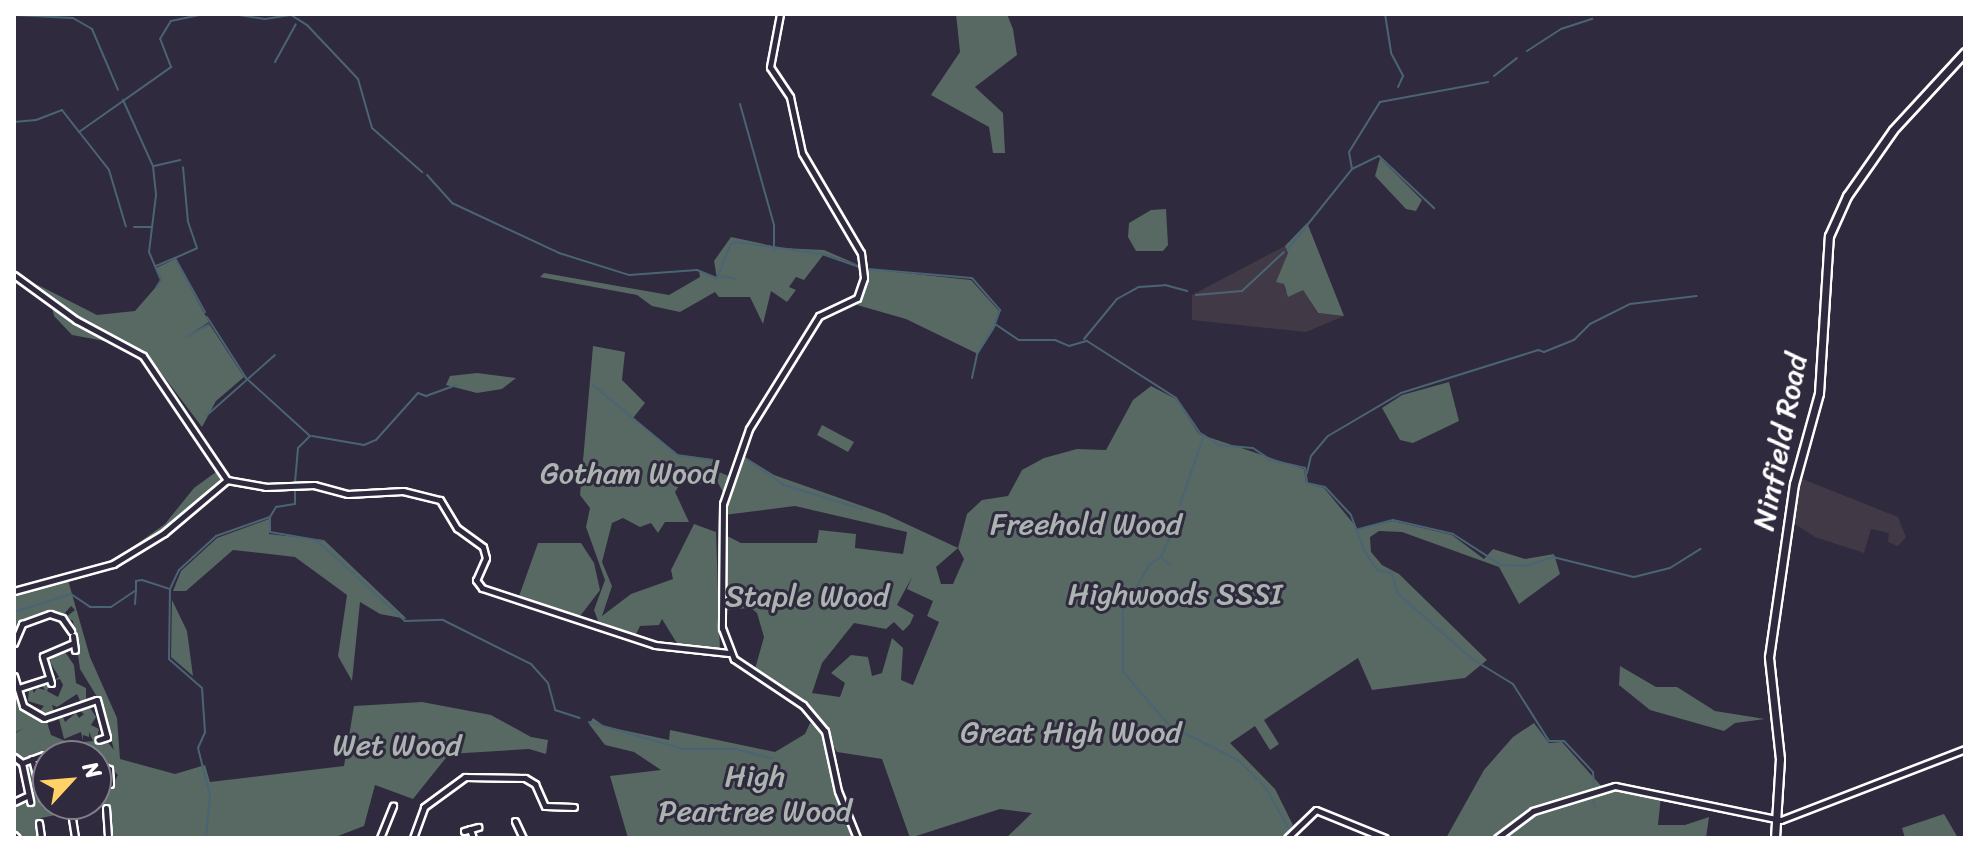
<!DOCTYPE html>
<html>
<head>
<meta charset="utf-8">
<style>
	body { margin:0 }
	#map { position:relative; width:1979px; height:852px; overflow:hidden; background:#2f2a3d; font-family:Sriracha,sans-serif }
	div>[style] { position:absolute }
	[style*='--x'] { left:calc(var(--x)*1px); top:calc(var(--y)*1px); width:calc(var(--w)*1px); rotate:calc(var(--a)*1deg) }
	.built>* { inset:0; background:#423946 }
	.green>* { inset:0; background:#576962 }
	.stream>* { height:2px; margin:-1px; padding:0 1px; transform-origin:1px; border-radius:1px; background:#4b6475 }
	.roads { filter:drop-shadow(2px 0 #fff) drop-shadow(-2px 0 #fff) drop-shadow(0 2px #fff) drop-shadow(0 -2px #fff) }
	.minor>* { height:5px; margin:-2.5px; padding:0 2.5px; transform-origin:2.5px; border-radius:2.5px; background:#2f2a3d }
	.major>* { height:7px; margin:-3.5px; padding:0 3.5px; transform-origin:3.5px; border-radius:3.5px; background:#2f2a3d }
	span { translate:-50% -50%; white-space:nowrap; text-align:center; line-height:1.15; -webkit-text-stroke:6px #2f2a3d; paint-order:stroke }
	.street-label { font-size:30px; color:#fff }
	.park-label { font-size:30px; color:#abb4b0 }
	.frame { position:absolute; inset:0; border:16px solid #fff; pointer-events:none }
	.north { position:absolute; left:32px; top:740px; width:80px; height:80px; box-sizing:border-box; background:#2f2a3d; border:2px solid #827f8b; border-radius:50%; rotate:64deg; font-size:22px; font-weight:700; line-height:32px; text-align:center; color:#fff }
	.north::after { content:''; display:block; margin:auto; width:28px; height:36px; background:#ffd166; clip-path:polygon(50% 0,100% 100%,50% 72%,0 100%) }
</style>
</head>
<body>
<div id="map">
	<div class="built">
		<i style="clip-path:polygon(1285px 246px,1288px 253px,1277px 282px,1284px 284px,1285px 291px,1303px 290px,1317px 313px,1344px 316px,1306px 332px,1192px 320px,1192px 295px)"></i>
		<i style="clip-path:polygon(1800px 478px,1898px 517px,1906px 537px,1898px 546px,1888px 542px,1889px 533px,1871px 529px,1864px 553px,1815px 537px,1792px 522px)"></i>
	</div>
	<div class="green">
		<i style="clip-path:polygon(956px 14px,1007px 14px,1013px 29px,1017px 55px,975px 87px,1003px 113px,1005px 153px,993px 153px,989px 127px,931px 95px,960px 52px)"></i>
		<i style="clip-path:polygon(1380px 158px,1422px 200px,1416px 211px,1406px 209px,1375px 176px)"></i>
		<i style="clip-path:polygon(1166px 209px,1168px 245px,1163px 251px,1136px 251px,1128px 237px,1129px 223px,1151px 210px)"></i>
		<i style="clip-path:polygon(1307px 223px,1308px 225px,1344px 316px,1318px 313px,1303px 290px,1288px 297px,1284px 284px,1276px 282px,1288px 253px,1285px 246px)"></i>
		<i style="clip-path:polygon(731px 237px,782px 248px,824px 250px,861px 266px,824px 254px,804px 280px,796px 277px,789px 287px,796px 290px,787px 302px,771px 291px,763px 324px,750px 297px,719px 297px,715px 292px,680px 312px,652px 306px,637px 295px,540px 277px,544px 273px,669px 295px,700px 277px,699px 271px,717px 279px,714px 261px)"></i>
		<i style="clip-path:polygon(175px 259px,209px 322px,189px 335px,210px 325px,244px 377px,216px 401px,202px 427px,146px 353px,79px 317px,36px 284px,97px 315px,135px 311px,162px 280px,156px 268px)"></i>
		<i style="clip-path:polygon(867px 269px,971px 280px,999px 311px,994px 329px,978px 354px,906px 319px,857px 305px)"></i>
		<i style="clip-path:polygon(51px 303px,75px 323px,121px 344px,72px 335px,54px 316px)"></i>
		<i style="clip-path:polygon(593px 346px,625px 352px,622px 380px,645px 403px,633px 418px,679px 455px,713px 459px,714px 470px,731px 477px,724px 494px,717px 481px,691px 486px,682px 481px,675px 492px,689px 522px,665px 522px,658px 533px,651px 523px,640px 527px,623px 518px,612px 523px,602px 562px,612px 586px,602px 616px,631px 594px,673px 579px,671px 570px,694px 524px,716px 532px,720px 652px,678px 645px,662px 619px,659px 625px,640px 626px,635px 636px,598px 621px,594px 610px,605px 580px,586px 527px,590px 508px,580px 495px)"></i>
		<i style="clip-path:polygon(477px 373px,516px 378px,502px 389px,477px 393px,446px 385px,450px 376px)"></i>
		<i style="clip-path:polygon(1449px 382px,1459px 421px,1413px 443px,1400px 440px,1382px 408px,1402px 395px)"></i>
		<i style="clip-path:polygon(evenodd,1151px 386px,1176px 399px,1199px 434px,1304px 469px,1306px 483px,1324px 488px,1358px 529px,1393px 521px,1452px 535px,1484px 559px,1493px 549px,1525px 559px,1554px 554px,1560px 574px,1519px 604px,1499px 567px,1402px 532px,1379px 531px,1370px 537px,1371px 552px,1382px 565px,1399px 574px,1487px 660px,1465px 678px,1372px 690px,1358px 658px,1264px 720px,1279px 744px,1270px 750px,1255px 726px,1230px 743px,1275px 789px,1293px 825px,1284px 838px,1006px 838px,1032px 813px,1000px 809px,910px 838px,882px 759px,837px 752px,807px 706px,755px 669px,764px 637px,757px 613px,751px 608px,722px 610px,723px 534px,741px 543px,817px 543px,819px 530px,856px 534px,855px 548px,903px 554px,907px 532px,795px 506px,724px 515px,745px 457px,774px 475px,885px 514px,958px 548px,967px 514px,982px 500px,1008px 496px,1022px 470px,1044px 458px,1077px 449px,1106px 450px,1133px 400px,1151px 386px,958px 548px,964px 559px,953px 584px,941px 584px,936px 567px,958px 548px,1151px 386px,912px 577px,907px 589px,933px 601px,927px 616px,939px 622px,946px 605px,913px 685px,901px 680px,903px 648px,892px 638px,882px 673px,872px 676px,868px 657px,851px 655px,831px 673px,845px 683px,840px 697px,812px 693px,822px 663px,854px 623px,886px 629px,894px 622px,903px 631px,910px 624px,914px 615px,897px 605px,912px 577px)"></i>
		<i style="clip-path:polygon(822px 425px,854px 442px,848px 452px,817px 435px)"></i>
		<i style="clip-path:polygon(216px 463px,220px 480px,163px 531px,127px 551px,165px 524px,194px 488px,216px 472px)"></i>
		<i style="clip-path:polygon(269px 519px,269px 534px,324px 540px,407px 619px,380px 614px,360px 602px,352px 681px,338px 656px,347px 595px,295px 557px,233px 550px,186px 591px,173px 591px,181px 571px,217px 538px)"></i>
		<i style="clip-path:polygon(538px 543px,581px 543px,594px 563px,600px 590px,581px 615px,566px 616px,518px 599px)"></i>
		<i style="clip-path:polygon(68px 580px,90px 657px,117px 718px,120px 759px,175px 774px,205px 765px,210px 782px,344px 766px,354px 706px,422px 702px,491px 715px,531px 737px,548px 740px,546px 754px,529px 749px,449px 754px,413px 799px,375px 785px,364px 826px,333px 838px,112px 838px,105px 805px,41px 818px,39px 838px,20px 838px,14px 830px,14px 804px,32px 803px,26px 763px,31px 763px,42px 802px,48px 804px,96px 804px,96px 791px,111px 787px,118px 775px,105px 762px,96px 762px,96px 756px,43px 753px,22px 761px,14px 755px,14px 734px,24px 728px,14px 733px,14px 679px,19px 705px,46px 719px,51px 735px,70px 743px,106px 740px,114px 750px,102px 705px,80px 669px,73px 621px,66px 617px,75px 610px,71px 606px,64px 614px,40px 614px,20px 622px,14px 634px,14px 594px)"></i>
		<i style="clip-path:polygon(172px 600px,187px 631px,193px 676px,171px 657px)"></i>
		<i style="clip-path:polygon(69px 645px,73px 648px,63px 649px,74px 665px,76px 683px,86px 688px,86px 701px,95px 697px,81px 703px,77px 694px,57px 707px,52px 705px,55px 714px,42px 716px,38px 713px,44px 706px,28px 701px,29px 688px,21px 691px,31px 686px,34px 693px,37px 688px,45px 690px,40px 683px,43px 682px,50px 684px,47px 691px,58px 697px,63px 685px,60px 679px,55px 680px,59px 677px,50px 662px,52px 654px)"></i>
		<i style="clip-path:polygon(1620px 666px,1656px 687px,1677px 687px,1715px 711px,1765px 719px,1735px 723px,1724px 731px,1650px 710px,1619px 685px)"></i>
		<i style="clip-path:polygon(96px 702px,89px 706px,96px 717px,91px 725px,99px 729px,97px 738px,104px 733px,103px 738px,93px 741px,89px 732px,89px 737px,83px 735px,83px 741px,81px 732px,64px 739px,59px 719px,50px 723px,62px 715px,65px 722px,76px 713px,79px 718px,84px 714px,76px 708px)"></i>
		<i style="clip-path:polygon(593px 718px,604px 726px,669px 740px,670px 730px,775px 752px,805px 734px,810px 723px,816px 725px,824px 735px,838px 797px,853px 838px,628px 838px,610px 776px,661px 770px,634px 752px,605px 745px,589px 724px)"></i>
		<i style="clip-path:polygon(1534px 723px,1549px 743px,1562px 742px,1603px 788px,1532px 809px,1494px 838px,1446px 838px,1484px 770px,1513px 737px)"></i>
		<i style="clip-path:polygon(1629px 788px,1661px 796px,1658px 825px,1685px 825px,1709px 817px,1706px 838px,1499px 838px,1535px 812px)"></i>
		<i style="clip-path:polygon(1944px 814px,1958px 838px,1905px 838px,1902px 828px)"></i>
	</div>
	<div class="stream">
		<i style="--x:233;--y:14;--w:32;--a:9"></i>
		<i style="--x:265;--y:19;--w:26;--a:-9"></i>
		<i style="--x:291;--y:15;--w:19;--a:32"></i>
		<i style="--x:307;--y:25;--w:74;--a:46.6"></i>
		<i style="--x:358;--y:79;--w:51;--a:74.1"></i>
		<i style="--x:372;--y:128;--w:67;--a:41.3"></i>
		<i style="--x:1385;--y:14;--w:39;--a:81"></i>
		<i style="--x:1391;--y:53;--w:26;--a:62"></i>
		<i style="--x:1403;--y:76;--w:12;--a:114"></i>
		<i style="--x:14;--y:15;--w:59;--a:2.9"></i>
		<i style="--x:73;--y:18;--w:22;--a:30"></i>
		<i style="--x:92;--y:29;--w:66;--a:66.9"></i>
		<i style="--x:1527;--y:51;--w:40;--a:-32.9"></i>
		<i style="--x:1561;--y:29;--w:33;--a:-18"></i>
		<i style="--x:275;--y:62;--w:43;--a:-61.1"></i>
		<i style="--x:1494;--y:76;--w:29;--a:-38"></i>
		<i style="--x:123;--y:100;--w:72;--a:65.6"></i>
		<i style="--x:153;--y:166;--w:29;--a:84"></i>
		<i style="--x:156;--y:195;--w:57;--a:97"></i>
		<i style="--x:149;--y:252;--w:30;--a:67"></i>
		<i style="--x:161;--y:280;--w:9;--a:122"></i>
		<i style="--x:740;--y:104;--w:126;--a:74.3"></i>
		<i style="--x:774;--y:225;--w:25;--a:90"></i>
		<i style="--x:14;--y:122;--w:22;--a:-5"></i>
		<i style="--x:36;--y:120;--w:28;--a:-21"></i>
		<i style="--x:62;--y:110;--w:28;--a:52"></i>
		<i style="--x:79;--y:132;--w:113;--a:-35.2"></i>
		<i style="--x:171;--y:67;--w:30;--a:-111"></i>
		<i style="--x:160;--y:39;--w:21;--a:-59"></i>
		<i style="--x:171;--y:21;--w:35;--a:-12"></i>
		<i style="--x:80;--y:133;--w:47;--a:51.9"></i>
		<i style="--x:109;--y:170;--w:59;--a:73.4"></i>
		<i style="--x:154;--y:166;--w:27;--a:-13"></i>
		<i style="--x:1352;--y:169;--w:30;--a:-26"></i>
		<i style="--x:1379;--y:156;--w:76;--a:43.4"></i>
		<i style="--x:427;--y:175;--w:38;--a:48"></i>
		<i style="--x:452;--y:203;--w:118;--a:25"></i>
		<i style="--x:559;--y:253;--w:73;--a:17.4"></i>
		<i style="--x:629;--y:275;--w:68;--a:-4.2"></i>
		<i style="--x:697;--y:270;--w:22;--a:22"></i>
		<i style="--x:717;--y:278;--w:35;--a:-68"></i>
		<i style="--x:730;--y:245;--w:7;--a:-27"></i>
		<i style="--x:736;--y:242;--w:87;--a:7.9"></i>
		<i style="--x:822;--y:254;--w:39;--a:19"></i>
		<i style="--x:134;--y:227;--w:18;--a:0"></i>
		<i style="--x:1288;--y:249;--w:102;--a:-51.3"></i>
		<i style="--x:1352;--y:169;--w:17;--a:-100"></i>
		<i style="--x:1349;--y:152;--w:59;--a:-58.2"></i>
		<i style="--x:1380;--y:102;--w:110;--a:-10.5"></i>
		<i style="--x:175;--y:258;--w:24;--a:-24"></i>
		<i style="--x:197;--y:248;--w:28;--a:-109"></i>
		<i style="--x:188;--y:222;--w:55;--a:-95.2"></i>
		<i style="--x:156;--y:266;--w:21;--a:-23"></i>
		<i style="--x:175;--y:258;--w:62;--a:60.9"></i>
		<i style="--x:868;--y:269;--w:104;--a:4.9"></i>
		<i style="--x:972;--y:278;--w:43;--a:48.8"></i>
		<i style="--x:1000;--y:310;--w:15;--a:110"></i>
		<i style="--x:995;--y:324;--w:29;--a:34"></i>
		<i style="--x:1019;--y:340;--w:36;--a:0"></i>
		<i style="--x:1055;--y:340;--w:15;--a:23"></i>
		<i style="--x:1069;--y:346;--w:19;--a:-16"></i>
		<i style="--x:1087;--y:341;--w:106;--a:32.6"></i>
		<i style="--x:1176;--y:398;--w:42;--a:55.6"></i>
		<i style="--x:1200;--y:433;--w:22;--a:32"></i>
		<i style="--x:1219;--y:445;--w:34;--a:5"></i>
		<i style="--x:1253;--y:448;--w:22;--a:34"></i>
		<i style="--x:1271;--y:460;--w:35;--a:13"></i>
		<i style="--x:1305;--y:468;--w:15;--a:82"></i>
		<i style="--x:1307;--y:483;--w:18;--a:13"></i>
		<i style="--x:1325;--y:487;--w:38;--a:47"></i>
		<i style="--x:1351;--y:515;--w:37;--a:70"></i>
		<i style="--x:1364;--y:550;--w:24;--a:57"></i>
		<i style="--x:1377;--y:570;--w:15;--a:11"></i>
		<i style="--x:1392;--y:573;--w:21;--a:76"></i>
		<i style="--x:1397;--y:593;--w:100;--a:41.3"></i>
		<i style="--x:1472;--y:659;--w:48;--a:31.4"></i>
		<i style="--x:1513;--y:684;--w:67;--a:57.7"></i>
		<i style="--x:1549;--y:741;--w:15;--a:0"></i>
		<i style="--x:1564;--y:741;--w:42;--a:46.9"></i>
		<i style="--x:1593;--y:772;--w:16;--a:86"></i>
		<i style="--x:720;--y:276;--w:15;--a:11"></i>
		<i style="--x:1196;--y:295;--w:46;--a:-5"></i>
		<i style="--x:1242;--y:291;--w:57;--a:-42.9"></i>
		<i style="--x:207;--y:317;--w:72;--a:57.4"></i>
		<i style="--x:246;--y:378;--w:86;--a:42.2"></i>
		<i style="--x:310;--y:436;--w:17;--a:135"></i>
		<i style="--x:298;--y:448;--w:34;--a:95"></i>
		<i style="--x:186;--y:337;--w:26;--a:-29"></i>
		<i style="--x:1084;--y:339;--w:52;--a:-50.5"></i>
		<i style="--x:1117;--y:299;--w:25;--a:-29"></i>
		<i style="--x:1139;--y:287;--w:26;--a:-4"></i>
		<i style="--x:1165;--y:285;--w:23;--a:15"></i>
		<i style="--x:972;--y:378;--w:25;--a:-78"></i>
		<i style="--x:977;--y:354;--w:34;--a:-58"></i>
		<i style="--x:593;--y:385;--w:109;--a:39.8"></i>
		<i style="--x:677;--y:455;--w:35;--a:8"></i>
		<i style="--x:206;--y:416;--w:92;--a:-41.5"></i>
		<i style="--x:312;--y:436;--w:53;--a:9.8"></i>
		<i style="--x:364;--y:445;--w:13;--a:-23"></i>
		<i style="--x:376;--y:440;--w:63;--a:-48.2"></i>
		<i style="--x:418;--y:393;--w:9;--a:21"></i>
		<i style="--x:426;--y:396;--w:33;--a:-20"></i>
		<i style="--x:748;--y:460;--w:44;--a:34.8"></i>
		<i style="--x:784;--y:485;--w:82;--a:17.1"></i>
		<i style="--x:1307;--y:473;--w:17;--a:-77"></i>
		<i style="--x:1311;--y:456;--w:26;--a:-50"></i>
		<i style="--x:1328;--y:436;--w:85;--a:-30.5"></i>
		<i style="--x:1401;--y:393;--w:144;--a:-17.4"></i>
		<i style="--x:1538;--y:350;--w:6;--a:18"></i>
		<i style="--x:1544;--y:352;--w:32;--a:-22"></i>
		<i style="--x:1574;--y:340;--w:23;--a:-45"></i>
		<i style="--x:1590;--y:324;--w:45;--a:-26.6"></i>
		<i style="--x:1630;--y:304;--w:67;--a:-6.8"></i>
		<i style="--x:1180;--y:505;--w:74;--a:-71.1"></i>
		<i style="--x:1179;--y:516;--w:45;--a:113.7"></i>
		<i style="--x:1161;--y:557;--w:13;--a:148"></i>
		<i style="--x:1150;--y:564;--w:53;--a:120.4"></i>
		<i style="--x:1123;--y:610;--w:62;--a:90"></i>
		<i style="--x:1123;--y:672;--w:72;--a:49"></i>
		<i style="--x:1170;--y:726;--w:76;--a:26.6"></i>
		<i style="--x:1238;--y:760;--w:38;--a:45"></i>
		<i style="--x:1265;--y:787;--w:48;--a:60.3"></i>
		<i style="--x:270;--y:518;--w:14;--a:90"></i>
		<i style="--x:270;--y:532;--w:53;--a:9.8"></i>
		<i style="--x:1359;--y:529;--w:35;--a:-15"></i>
		<i style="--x:1393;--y:520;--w:62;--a:13.1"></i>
		<i style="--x:1453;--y:534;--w:57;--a:32.9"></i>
		<i style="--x:1501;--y:565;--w:25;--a:2"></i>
		<i style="--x:1526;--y:566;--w:28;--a:-18"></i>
		<i style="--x:1553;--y:557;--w:83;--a:13.9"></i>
		<i style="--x:1634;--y:577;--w:37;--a:-14"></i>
		<i style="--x:1670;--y:568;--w:36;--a:-32"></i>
		<i style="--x:316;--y:540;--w:51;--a:41.8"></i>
		<i style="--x:1162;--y:558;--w:11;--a:41"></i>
		<i style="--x:357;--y:577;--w:65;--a:42.5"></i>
		<i style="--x:405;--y:621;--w:38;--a:-2"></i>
		<i style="--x:443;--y:620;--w:98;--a:26.6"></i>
		<i style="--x:531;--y:664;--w:25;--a:48"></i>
		<i style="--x:548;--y:683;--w:28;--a:75"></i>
		<i style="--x:555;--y:710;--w:26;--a:18"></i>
		<i style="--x:135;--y:604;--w:14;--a:-86"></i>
		<i style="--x:14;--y:612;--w:60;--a:-17.5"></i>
		<i style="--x:71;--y:594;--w:23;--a:34"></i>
		<i style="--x:90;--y:607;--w:21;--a:0"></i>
		<i style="--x:111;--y:607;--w:30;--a:-34"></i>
		<i style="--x:136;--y:590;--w:9;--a:-90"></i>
		<i style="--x:136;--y:581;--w:6;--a:-9"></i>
		<i style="--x:142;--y:580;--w:28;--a:18"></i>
		<i style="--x:589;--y:722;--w:98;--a:16"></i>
		<i style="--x:683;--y:749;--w:53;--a:0"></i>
		<i style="--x:736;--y:749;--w:38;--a:15"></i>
		<i style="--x:1593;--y:800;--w:6;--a:72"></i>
		<i style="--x:206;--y:838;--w:42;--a:-84.6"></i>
		<i style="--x:210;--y:796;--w:49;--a:-104"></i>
		<i style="--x:198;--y:748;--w:17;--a:-66"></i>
		<i style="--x:205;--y:732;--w:44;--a:-93.9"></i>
		<i style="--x:202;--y:688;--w:44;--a:-138.7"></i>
		<i style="--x:169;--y:659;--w:70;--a:-89.2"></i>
		<i style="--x:170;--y:589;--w:21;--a:-65"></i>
		<i style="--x:179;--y:570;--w:50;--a:-42.6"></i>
		<i style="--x:216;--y:536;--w:57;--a:-19.4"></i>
		<i style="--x:270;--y:517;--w:12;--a:-59"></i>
		<i style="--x:276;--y:507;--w:19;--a:-9"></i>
		<i style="--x:295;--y:504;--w:17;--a:-90"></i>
	</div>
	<div class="roads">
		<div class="minor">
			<i style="--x:780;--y:14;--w:54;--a:100.7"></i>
			<i style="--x:770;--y:67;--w:36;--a:56"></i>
			<i style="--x:790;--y:97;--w:57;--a:77.9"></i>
			<i style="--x:802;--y:153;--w:116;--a:59.5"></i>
			<i style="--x:861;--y:253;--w:25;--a:83"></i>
			<i style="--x:864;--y:278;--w:21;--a:109"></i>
			<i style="--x:857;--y:298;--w:42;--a:154.7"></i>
			<i style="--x:819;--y:316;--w:133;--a:121.8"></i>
			<i style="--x:749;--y:429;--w:79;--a:109.1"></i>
			<i style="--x:723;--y:504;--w:124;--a:90.5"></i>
			<i style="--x:722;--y:628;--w:33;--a:69"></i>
			<i style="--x:734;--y:659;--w:83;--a:33.7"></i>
			<i style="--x:803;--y:705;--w:34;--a:50"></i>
			<i style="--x:825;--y:731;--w:61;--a:77.8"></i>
			<i style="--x:838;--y:791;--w:51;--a:68"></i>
			<i style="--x:14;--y:275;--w:77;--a:36"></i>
			<i style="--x:76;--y:320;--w:76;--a:28.2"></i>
			<i style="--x:143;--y:356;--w:150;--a:55.9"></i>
			<i style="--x:14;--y:591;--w:103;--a:-15.3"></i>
			<i style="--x:113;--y:564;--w:60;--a:-31.3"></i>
			<i style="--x:164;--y:533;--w:82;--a:-40.1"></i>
			<i style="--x:227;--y:480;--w:39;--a:10"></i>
			<i style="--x:265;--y:487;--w:49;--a:-2.3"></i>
			<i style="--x:314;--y:485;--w:35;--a:15"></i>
			<i style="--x:348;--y:494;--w:55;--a:-3.1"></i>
			<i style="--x:403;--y:491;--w:38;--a:14"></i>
			<i style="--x:440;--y:500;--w:33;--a:59"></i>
			<i style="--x:457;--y:528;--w:32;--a:36"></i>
			<i style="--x:483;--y:547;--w:11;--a:75"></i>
			<i style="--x:486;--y:558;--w:24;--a:114"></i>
			<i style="--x:476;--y:580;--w:10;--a:53"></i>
			<i style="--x:482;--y:588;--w:182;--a:18.2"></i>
			<i style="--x:655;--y:645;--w:74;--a:6.2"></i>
			<i style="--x:73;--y:636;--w:14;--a:82"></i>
			<i style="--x:14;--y:643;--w:21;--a:-67"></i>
			<i style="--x:22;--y:624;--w:30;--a:-20"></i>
			<i style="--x:50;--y:614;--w:13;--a:18"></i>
			<i style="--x:62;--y:618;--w:16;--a:55"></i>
			<i style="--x:14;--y:676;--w:31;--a:73"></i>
			<i style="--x:23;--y:706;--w:24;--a:30"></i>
			<i style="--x:44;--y:718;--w:56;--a:-18.8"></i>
			<i style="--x:97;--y:700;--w:38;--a:75"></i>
			<i style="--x:107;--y:737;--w:9;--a:162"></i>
			<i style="--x:51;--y:683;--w:28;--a:-107"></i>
			<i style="--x:43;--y:656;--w:33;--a:-23"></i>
			<i style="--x:19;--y:688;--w:32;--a:-18"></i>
			<i style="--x:14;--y:757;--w:10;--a:37"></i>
			<i style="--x:22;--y:763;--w:40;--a:78"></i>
			<i style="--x:32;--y:759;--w:40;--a:75.6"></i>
			<i style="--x:22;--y:763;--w:23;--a:-20"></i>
			<i style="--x:44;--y:755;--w:14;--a:4"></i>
			<i style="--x:96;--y:764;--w:14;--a:21"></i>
			<i style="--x:109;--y:769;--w:15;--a:86"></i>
			<i style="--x:14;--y:802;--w:14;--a:-25"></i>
			<i style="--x:106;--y:808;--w:30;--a:86"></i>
			<i style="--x:71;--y:812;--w:26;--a:81"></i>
			<i style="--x:515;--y:821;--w:19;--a:65"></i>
			<i style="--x:39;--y:823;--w:15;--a:82"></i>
			<i style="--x:470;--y:829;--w:9;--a:72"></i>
			<i style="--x:464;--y:831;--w:15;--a:-16"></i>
			<i style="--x:14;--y:835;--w:4;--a:45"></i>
			<i style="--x:380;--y:838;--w:35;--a:-68"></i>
			<i style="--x:413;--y:838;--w:33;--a:-70"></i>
			<i style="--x:424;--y:807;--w:51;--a:-36.2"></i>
			<i style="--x:465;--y:777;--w:60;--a:1"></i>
			<i style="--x:525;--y:778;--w:12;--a:31"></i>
			<i style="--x:535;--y:784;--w:24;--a:66"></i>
			<i style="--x:545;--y:806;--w:29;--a:2"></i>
			<i style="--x:1287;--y:838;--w:40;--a:-44"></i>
			<i style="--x:1316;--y:810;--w:74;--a:22.1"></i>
			<i style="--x:1497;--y:838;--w:45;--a:-36.9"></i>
			<i style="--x:1533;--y:811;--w:86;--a:-17"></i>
			<i style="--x:1615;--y:786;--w:169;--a:11.6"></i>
			<i style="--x:1781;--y:820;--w:197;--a:-21.1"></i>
		</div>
		<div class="major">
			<i style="--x:1775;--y:838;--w:79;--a:-86.4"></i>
			<i style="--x:1780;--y:759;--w:103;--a:-96.2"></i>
			<i style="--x:1769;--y:657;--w:175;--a:-81.8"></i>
			<i style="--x:1794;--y:484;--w:94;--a:-74.6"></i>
			<i style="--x:1819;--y:393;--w:157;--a:-86.4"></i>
			<i style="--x:1829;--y:236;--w:44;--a:-65.8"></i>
			<i style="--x:1847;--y:196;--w:80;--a:-55.1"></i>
			<i style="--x:1893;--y:130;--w:106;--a:-47.3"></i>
		</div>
	</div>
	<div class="street-label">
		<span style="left:1780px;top:442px;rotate:-79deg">Ninfield Road</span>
	</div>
	<div class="park-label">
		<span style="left:629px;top:473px">Gotham Wood</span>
		<span style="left:1086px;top:524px">Freehold Wood</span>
		<span style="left:1175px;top:594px">Highwoods SSSI</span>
		<span style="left:807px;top:596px">Staple Wood</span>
		<span style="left:1071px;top:732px">Great High Wood</span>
		<span style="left:397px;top:745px">Wet Wood</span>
		<span style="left:755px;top:793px">High<br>Peartree Wood</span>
	</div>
	<div class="frame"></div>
	<div class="north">N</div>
</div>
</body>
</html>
